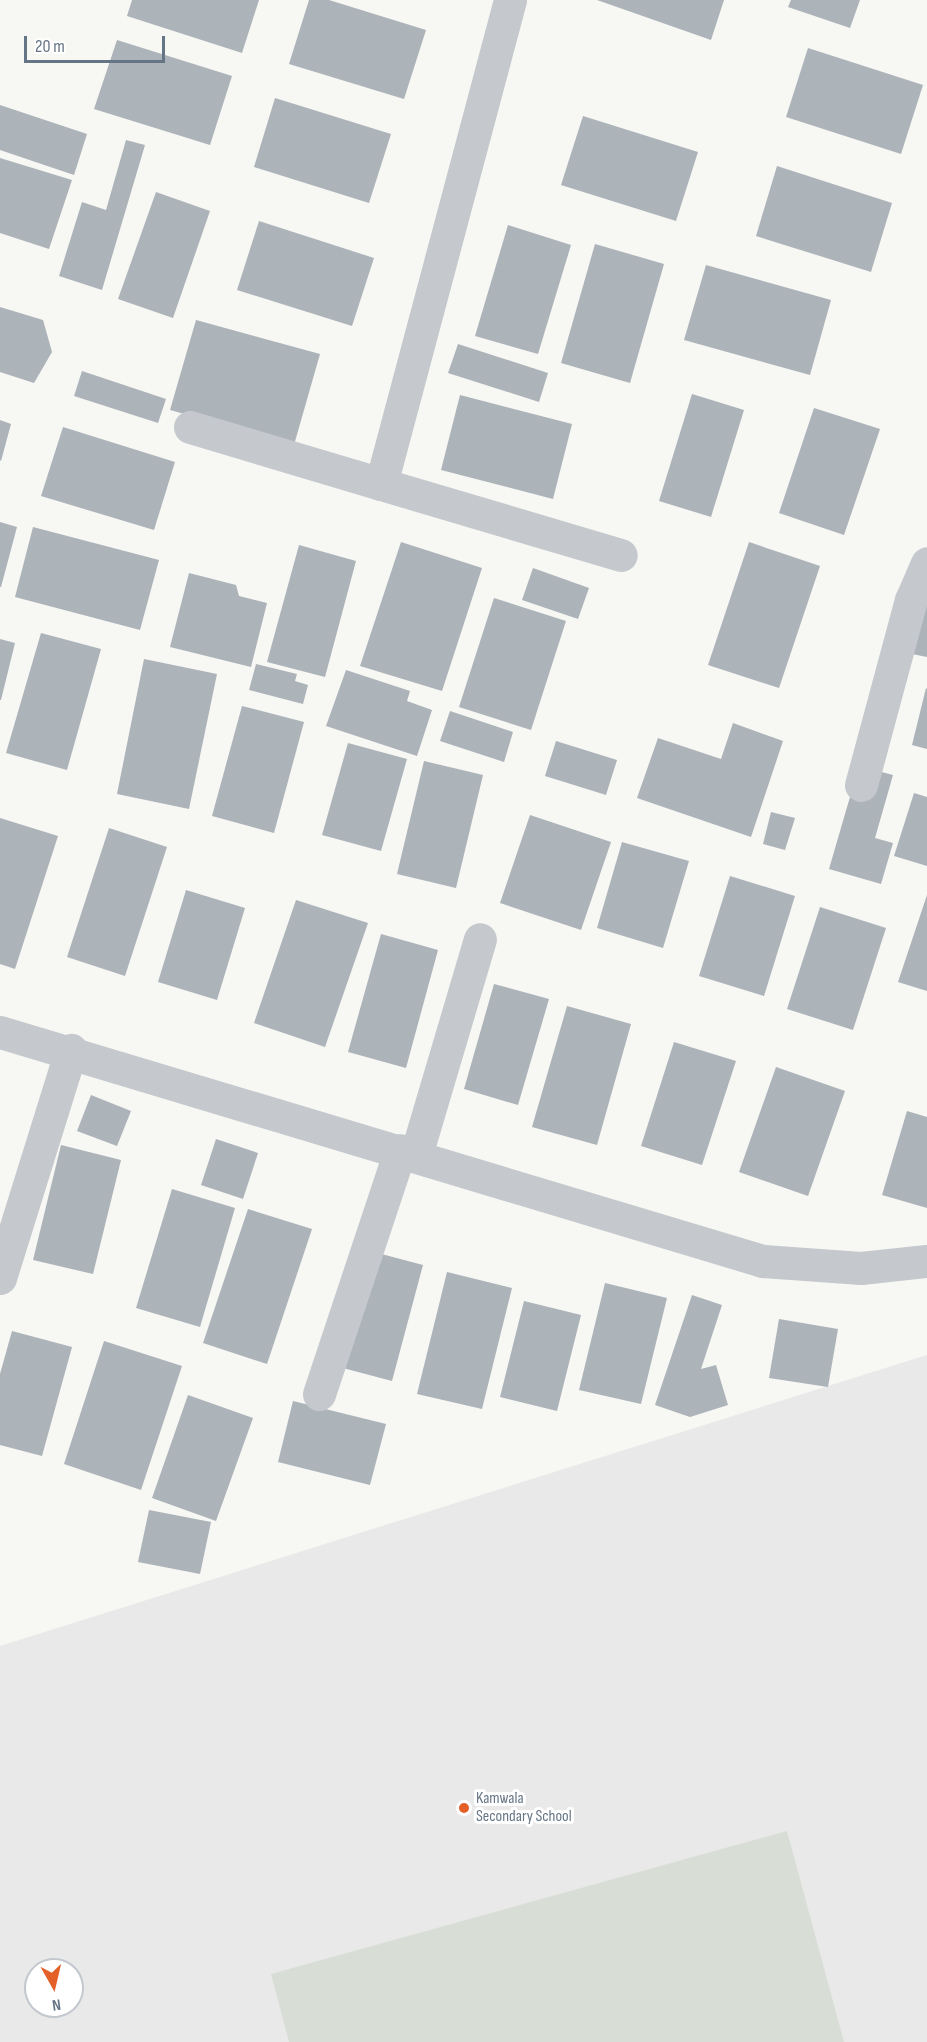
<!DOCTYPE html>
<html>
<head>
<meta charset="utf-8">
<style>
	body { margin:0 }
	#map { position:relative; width:927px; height:2042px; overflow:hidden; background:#f7f7f4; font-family:"Sofia Sans Condensed",sans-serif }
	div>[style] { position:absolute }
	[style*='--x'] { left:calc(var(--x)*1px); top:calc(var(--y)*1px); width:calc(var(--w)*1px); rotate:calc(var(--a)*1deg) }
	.built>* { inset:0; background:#e8e9e8 }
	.green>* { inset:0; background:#d8ded5 }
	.building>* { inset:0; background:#acb3b9 }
	.minor>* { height:33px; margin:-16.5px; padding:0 16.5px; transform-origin:16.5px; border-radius:16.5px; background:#c5c8cc }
	.dots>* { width:16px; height:16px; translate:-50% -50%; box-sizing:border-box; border:3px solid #fff; border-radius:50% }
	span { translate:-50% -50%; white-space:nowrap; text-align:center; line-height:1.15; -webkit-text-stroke:6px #fff; paint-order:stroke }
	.poi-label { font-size:16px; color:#667585 }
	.left { translate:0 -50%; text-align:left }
	.north { position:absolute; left:24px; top:1958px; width:60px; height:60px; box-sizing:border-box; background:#fff; border:2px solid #c2c8ce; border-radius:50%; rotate:172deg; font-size:16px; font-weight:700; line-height:24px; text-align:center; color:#667585 }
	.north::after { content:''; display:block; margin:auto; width:21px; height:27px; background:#e36029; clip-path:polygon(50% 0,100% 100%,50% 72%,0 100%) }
	.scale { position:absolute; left:24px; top:36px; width:141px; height:27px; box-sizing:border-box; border:3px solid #667585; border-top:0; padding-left:8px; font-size:18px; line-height:21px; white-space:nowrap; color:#667585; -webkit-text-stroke:4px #fff; paint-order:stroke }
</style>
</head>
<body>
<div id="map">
	<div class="built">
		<i style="clip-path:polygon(evenodd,927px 1355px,927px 2042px,0 2042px,0 1646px,927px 1355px,36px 1970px,72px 1970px,72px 2006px,36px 2006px,36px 1970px)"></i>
	</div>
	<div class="green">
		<i style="clip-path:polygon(787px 1831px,844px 2042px,289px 2042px,271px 1974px)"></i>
	</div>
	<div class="building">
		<i style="clip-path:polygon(132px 0,259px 0,242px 53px,127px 16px)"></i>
		<i style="clip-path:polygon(309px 0,329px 0,426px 30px,404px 99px,289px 64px)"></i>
		<i style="clip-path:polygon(597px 0,724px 0,711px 40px)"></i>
		<i style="clip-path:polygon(791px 0,860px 0,850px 28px,788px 7px)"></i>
		<i style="clip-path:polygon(117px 40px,232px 76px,210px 145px,94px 109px)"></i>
		<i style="clip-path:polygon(808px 48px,923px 85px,901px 154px,786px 117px)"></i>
		<i style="clip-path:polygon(275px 98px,391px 134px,369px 203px,254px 167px)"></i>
		<i style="clip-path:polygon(0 105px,87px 134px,74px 175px,0 150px)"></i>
		<i style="clip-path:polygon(583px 116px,698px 152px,676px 221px,561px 185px)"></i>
		<i style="clip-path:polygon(126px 140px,145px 145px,102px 290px,59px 276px,82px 202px,106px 210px)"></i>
		<i style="clip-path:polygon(0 158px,72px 180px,49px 249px,0 233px)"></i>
		<i style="clip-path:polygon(777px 166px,892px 203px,871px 272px,756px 236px)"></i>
		<i style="clip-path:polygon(156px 192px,210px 211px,173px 318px,118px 299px)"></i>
		<i style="clip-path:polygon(259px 221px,374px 258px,352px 326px,237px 290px)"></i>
		<i style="clip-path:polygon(508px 225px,571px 245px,538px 354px,475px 336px)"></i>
		<i style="clip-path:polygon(595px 244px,664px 264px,630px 383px,561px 363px)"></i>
		<i style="clip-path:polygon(706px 265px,831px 300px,810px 375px,684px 340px)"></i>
		<i style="clip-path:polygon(0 307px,43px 320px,52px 352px,34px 383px,0 372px)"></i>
		<i style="clip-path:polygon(196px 320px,320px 354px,294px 445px,170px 410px)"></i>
		<i style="clip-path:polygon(458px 344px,548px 373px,539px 402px,448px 373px)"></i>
		<i style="clip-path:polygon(82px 371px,166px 399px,158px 423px,74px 396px)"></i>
		<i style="clip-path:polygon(692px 394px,744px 410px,711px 517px,659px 501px)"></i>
		<i style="clip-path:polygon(460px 395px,572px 424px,553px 499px,441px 470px)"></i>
		<i style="clip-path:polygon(814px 408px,880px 429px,844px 535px,779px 513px)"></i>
		<i style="clip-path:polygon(0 420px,11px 424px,1px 461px,0 460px)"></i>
		<i style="clip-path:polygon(63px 427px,175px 462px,154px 530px,41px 496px)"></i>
		<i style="clip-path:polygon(0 522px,17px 527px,1px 587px,0 587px)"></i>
		<i style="clip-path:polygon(33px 527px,159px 560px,140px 630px,15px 597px)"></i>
		<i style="clip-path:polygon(401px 542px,482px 568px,442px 691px,360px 666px)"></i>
		<i style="clip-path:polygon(749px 542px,820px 566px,779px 688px,708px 665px)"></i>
		<i style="clip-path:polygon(299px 545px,356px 561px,325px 677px,267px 662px)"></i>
		<i style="clip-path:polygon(533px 568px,589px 588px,578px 619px,522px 600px)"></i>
		<i style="clip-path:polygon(189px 573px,236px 585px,239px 596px,267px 603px,251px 667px,170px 647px)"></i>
		<i style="clip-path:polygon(927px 591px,927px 657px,907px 653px)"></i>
		<i style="clip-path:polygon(494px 598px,566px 621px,531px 730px,459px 707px)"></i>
		<i style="clip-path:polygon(41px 633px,101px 649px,67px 770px,6px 753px)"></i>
		<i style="clip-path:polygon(0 639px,15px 643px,1px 700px,0 700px)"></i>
		<i style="clip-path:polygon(144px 659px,217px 674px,189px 809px,117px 794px)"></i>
		<i style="clip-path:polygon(256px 664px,297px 674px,295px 681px,308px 685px,303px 704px,249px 690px)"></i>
		<i style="clip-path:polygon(346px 670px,410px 691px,407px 701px,432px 710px,417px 756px,326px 726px)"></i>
		<i style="clip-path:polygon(926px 688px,927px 689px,927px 749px,912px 745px)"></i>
		<i style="clip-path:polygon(242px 706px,304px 722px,274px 833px,212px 816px)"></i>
		<i style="clip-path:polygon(450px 711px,513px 732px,504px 762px,440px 741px)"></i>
		<i style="clip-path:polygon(733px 723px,783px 741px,751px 837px,637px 798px,658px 738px,721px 759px)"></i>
		<i style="clip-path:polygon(556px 741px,617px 760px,606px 795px,545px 776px)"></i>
		<i style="clip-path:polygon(348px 743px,407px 759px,381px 851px,322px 835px)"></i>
		<i style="clip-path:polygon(424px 761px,483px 775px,456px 888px,397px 874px)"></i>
		<i style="clip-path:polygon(859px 766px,893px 775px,875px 838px,893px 843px,881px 884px,829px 869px)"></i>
		<i style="clip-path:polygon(914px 793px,927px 797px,927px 866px,894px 856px)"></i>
		<i style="clip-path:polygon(771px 812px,795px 818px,785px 850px,763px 844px)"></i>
		<i style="clip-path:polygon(530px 815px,611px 842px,581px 930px,500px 903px)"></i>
		<i style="clip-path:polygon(0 818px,58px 836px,15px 969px,0 964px)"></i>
		<i style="clip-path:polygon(109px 828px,167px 847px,125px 976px,67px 957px)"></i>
		<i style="clip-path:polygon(622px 842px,689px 861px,663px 948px,597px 928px)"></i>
		<i style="clip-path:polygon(730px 876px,795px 896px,764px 996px,699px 976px)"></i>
		<i style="clip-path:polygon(186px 890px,245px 908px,217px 1000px,158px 982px)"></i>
		<i style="clip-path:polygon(927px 895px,927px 991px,898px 982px)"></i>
		<i style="clip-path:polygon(296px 900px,368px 923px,325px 1047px,254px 1023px)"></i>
		<i style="clip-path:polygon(820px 907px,886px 928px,853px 1030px,787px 1009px)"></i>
		<i style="clip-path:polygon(381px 934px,438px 950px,406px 1068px,348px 1052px)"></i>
		<i style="clip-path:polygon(494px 984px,549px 999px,518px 1105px,464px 1089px)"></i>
		<i style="clip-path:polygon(567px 1006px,631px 1024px,597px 1145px,532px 1127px)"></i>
		<i style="clip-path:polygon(674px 1042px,736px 1061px,702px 1165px,641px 1146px)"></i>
		<i style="clip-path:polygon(776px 1067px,845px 1091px,808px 1196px,739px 1172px)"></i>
		<i style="clip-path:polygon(91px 1095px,131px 1111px,117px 1146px,77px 1131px)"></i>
		<i style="clip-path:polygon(907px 1111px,927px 1117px,927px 1208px,882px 1195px)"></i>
		<i style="clip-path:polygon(216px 1139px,258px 1153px,243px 1199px,201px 1185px)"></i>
		<i style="clip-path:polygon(61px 1145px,121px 1160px,93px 1274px,33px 1260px)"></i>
		<i style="clip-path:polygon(172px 1189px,235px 1208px,200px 1327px,136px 1308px)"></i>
		<i style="clip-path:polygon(248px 1209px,312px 1229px,267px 1364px,203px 1343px)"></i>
		<i style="clip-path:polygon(355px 1247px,423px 1265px,392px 1381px,324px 1363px)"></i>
		<i style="clip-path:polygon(447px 1272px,512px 1288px,482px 1409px,417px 1394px)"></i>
		<i style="clip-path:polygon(605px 1283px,667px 1298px,641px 1404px,579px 1390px)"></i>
		<i style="clip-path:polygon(692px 1295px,722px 1305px,701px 1369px,716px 1365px,728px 1405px,690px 1417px,655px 1405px)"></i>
		<i style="clip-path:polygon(524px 1301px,581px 1315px,557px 1411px,500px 1397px)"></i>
		<i style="clip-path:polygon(779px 1319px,838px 1329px,828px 1387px,769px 1378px)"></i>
		<i style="clip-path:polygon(12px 1331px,72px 1347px,42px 1456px,0 1445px,0 1374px)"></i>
		<i style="clip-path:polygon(104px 1341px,182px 1366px,141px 1490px,64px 1464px)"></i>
		<i style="clip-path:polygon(188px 1395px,253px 1418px,216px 1521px,152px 1498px)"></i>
		<i style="clip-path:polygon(293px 1401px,386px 1424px,370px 1485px,278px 1462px)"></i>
		<i style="clip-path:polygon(149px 1510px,211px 1522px,200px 1574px,138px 1562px)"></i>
	</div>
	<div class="minor">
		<i style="--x:510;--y:0;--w:501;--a:104.92"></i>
		<i style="--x:381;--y:484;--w:250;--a:16.5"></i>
		<i style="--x:190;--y:427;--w:199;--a:16.6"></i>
		<i style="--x:861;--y:785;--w:192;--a:-74.9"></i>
		<i style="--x:911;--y:600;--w:40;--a:-66.6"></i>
		<i style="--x:0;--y:1032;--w:797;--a:16.71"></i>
		<i style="--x:763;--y:1261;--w:98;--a:4.1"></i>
		<i style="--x:861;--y:1268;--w:66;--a:-6.1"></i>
		<i style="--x:416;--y:1155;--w:225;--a:-73.5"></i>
		<i style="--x:0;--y:1278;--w:239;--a:-72.7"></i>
		<i style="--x:319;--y:1394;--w:257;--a:-71.6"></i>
	</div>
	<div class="dots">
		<i style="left:464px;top:1808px;background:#e36029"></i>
	</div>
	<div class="poi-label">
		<span class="left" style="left:476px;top:1808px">Kamwala<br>Secondary School</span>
	</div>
	<div class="north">N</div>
	<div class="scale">20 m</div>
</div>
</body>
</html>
